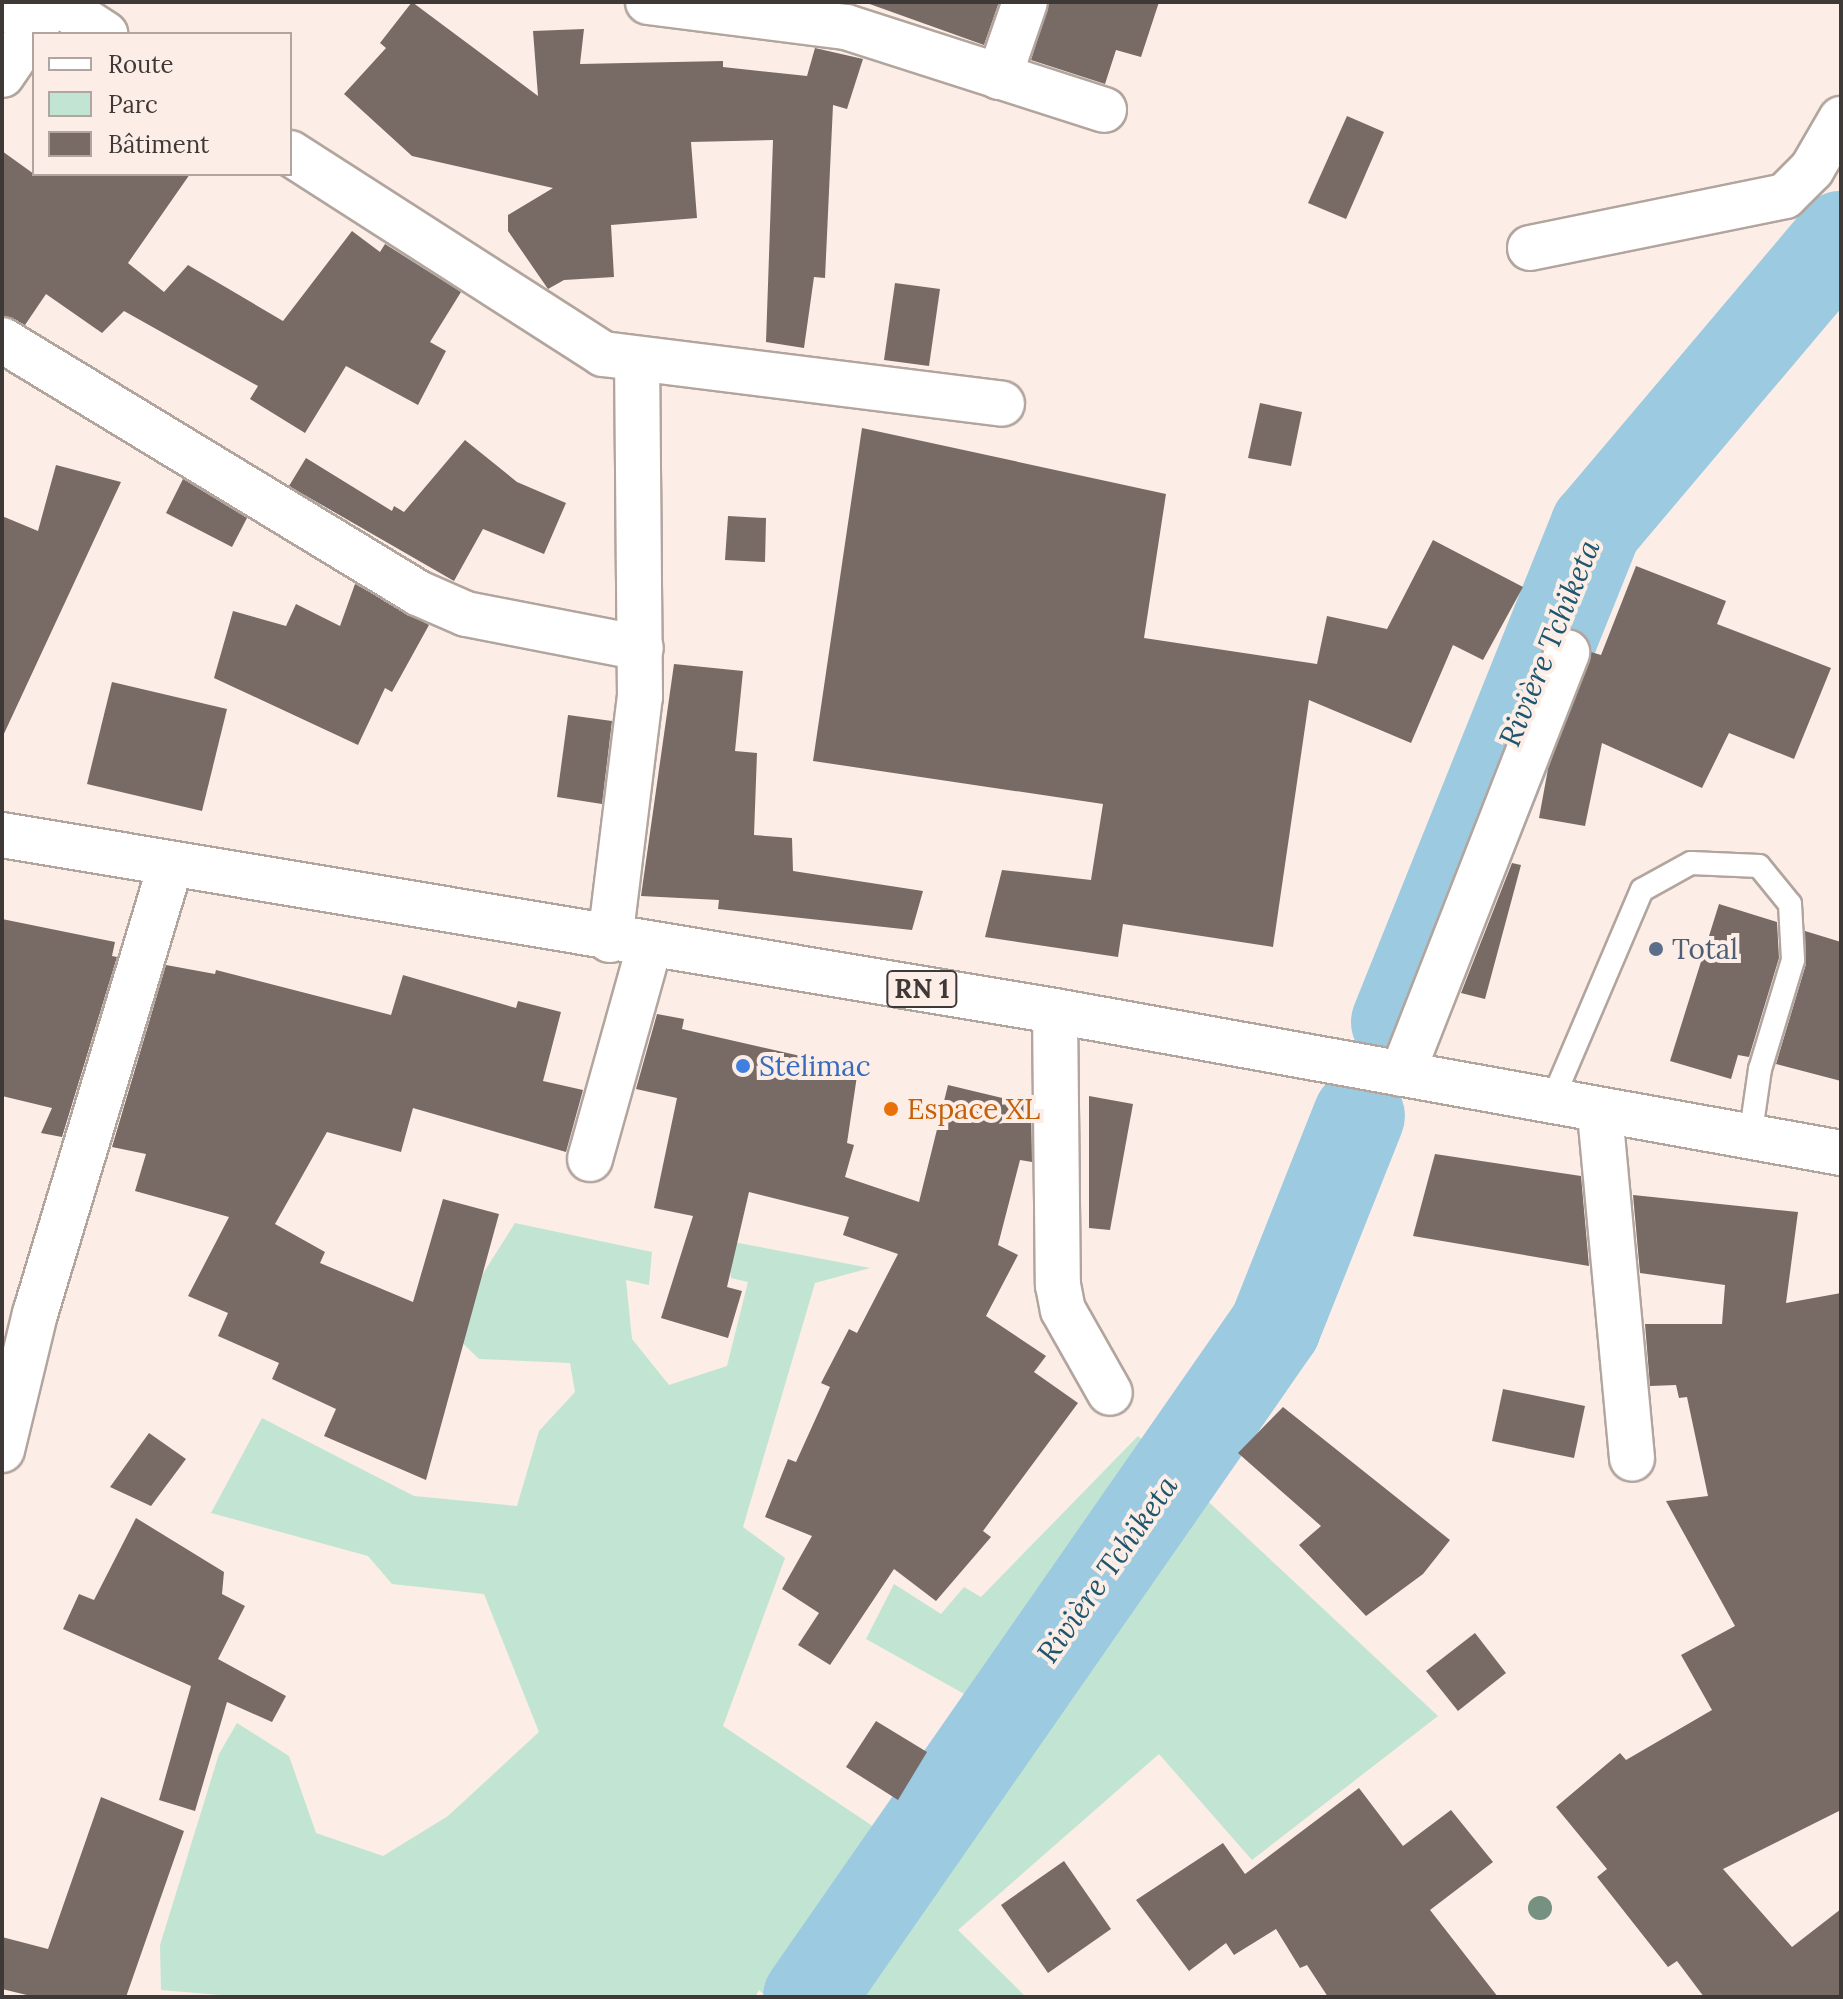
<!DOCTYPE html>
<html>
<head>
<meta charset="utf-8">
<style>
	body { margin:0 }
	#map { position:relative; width:1843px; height:1999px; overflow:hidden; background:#fcede6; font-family:Lora,serif }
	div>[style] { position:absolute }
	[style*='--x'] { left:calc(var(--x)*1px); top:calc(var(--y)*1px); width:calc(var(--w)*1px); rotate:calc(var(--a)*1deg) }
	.green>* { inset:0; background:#c1e5d2 }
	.river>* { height:92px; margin:-46px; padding:0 46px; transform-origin:46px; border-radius:46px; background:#9ccae1 }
	.building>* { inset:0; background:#786b66 }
	.roads { filter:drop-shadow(2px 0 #b2a59e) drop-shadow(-2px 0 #b2a59e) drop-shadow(0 2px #b2a59e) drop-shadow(0 -2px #b2a59e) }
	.lane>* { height:22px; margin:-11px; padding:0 11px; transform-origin:11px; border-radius:11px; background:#fff }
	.street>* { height:44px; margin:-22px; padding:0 22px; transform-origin:22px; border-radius:22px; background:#fff }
	.highway>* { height:44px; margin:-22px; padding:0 22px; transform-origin:22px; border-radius:22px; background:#fff }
	.trees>* { width:24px; height:24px; margin:-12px; border-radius:50%; background:#769081 }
	.dots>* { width:22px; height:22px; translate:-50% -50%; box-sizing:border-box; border:4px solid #fcede6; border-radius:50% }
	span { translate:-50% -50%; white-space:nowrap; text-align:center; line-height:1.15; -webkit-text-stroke:8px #fcede6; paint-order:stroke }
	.shield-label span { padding:2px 6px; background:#fcede6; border:2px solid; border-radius:6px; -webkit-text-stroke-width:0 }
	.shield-label { font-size:26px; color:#3e3836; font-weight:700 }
	.service-label { font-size:28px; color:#4e5e75 }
	.left { translate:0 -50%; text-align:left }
	.shop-label { font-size:28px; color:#366cbe }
	.food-label { font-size:28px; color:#c56008 }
	.water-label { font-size:30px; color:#1d566e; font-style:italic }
	.frame { position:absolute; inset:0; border:4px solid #3e3836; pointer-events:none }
	.legend { position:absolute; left:32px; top:32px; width:260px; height:144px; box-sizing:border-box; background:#fcede6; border:2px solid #b0a5a0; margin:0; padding:10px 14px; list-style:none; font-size:24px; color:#3e3836 }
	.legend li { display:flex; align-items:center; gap:16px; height:40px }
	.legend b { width:40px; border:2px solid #b0a5a0 }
</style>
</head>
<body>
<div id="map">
	<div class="green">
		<i style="clip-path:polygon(515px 1223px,652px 1252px,649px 1285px,626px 1280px,632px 1339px,669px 1385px,727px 1366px,748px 1282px,731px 1278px,728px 1241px,870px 1268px,815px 1283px,743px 1527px,785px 1558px,723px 1726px,889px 1837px,975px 1700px,866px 1639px,894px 1584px,941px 1614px,964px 1587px,981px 1597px,1138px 1436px,1438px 1716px,1252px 1860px,1159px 1754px,958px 1930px,1026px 1997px,767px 1997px,759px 1990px,755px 1997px,244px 1997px,161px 1990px,160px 1945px,219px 1754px,237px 1723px,289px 1756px,316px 1833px,383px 1856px,448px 1816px,539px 1732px,484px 1594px,392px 1584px,368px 1556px,211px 1513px,262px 1418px,414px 1496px,517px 1506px,539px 1431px,575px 1392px,570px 1363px,479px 1359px,448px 1329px)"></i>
	</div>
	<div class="river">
		<i style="--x:1397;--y:1022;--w:534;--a:-68.1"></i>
		<i style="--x:1596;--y:527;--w:380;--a:-49.8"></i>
		<i style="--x:809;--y:1997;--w:816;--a:-55.18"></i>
		<i style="--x:1275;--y:1327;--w:227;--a:-68.3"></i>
	</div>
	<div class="building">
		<i style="clip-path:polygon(412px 2px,538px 96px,533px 31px,584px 29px,580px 64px,723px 61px,723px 67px,807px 76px,815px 48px,863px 59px,847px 109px,833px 105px,825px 278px,814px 277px,804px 348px,766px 342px,773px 140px,691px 142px,697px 218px,611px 225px,614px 277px,564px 280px,548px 289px,508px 231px,508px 215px,553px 188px,412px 156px,344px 94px,386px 48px,380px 43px)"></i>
		<i style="clip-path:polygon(864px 2px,999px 2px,984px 45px)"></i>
		<i style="clip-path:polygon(1049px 2px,1159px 2px,1141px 57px,1116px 50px,1105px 84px,1031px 60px)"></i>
		<i style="clip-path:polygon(1347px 116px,1384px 132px,1346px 219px,1308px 203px)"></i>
		<i style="clip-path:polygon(2px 151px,34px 174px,190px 174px,128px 263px,164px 292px,188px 265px,283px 321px,352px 231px,380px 252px,385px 244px,461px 292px,430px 342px,446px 351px,418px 405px,346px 366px,305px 433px,250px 399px,258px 386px,124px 311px,102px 333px,46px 294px,25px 325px,2px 315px)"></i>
		<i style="clip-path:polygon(895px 283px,940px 289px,929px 366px,884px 360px)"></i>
		<i style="clip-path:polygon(1260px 403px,1302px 412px,1291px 466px,1248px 458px)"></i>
		<i style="clip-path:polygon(862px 428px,1166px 494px,1144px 638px,1317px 664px,1327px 616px,1387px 629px,1433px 540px,1523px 587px,1483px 660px,1453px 645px,1411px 743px,1309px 700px,1273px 947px,1123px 924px,1118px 957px,985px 937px,1002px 870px,1091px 880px,1103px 804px,813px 761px)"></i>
		<i style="clip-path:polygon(465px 440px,517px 482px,566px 503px,544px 554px,483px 529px,454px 581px,289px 486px,306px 458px,392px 511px,394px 506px,404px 512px)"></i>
		<i style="clip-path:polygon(56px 465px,121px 482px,2px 738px,2px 516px,38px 531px)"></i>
		<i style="clip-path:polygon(183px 479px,247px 518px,232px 547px,166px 513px)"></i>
		<i style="clip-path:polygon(728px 516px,766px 518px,765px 562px,725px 560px)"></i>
		<i style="clip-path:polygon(1636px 566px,1726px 601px,1717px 624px,1831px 668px,1794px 759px,1729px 733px,1702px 788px,1602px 743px,1585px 826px,1539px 818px,1548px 769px,1591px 652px,1601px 655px)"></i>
		<i style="clip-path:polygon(355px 584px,429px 625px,392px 692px,385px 688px,358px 745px,214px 678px,233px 611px,286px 626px,296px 604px,340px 626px)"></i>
		<i style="clip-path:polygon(674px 664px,743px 671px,735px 751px,757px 753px,754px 835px,792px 838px,793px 871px,923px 891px,912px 930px,718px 909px,719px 900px,641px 896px)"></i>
		<i style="clip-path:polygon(112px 682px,227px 709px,202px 811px,87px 784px)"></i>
		<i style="clip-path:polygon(568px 715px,612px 721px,602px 804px,557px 797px)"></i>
		<i style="clip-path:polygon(1512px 863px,1521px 865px,1485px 999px,1461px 993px)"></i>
		<i style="clip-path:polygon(1719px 904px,1777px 922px,1779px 958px,1749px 1057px,1738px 1055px,1731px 1079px,1670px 1061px)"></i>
		<i style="clip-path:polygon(2px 919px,115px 942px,112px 956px,117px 957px,62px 1137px,41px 1133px,52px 1108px,2px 1096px)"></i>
		<i style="clip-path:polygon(1805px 931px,1841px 942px,1841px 1081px,1776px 1064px,1806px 964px)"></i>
		<i style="clip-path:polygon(166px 965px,215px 974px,216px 970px,391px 1015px,403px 975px,516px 1008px,518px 1001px,561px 1012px,543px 1081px,583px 1090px,566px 1152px,413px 1108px,401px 1152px,327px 1132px,275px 1224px,325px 1252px,320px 1263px,413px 1302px,443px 1199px,499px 1214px,426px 1480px,324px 1436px,336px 1409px,272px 1379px,279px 1363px,218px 1336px,228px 1313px,188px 1296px,229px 1217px,135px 1191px,146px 1154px,112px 1147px)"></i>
		<i style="clip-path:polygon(657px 1014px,684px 1019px,682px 1029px,858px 1069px,847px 1143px,854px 1145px,845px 1177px,919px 1202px,948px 1085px,1031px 1105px,1032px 1162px,1020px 1160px,998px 1245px,1018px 1255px,986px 1316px,1046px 1356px,1034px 1372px,1078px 1403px,983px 1531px,991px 1537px,936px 1601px,894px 1569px,830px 1665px,798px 1645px,819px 1613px,782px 1589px,812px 1536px,765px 1517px,788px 1459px,796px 1462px,830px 1387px,821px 1383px,849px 1329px,857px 1333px,898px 1254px,843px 1235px,849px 1217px,749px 1192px,727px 1287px,742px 1291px,728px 1338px,661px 1318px,693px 1216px,654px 1208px,677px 1098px,636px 1089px)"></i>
		<i style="clip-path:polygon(1089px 1096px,1133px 1104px,1110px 1230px,1089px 1228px)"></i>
		<i style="clip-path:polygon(1435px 1154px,1581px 1176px,1589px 1266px,1413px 1236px)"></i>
		<i style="clip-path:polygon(1633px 1195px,1798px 1212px,1786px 1303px,1841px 1293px,1841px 1810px,1723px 1869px,1792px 1947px,1841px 1909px,1841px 1997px,1704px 1997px,1677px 1961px,1668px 1967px,1597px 1877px,1607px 1869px,1556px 1807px,1620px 1753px,1626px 1760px,1712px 1710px,1681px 1655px,1735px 1626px,1666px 1501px,1708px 1496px,1687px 1397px,1679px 1398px,1676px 1385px,1650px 1386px,1645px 1324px,1722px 1324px,1725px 1285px,1640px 1273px)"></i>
		<i style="clip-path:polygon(1503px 1389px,1585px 1406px,1574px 1458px,1492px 1441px)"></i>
		<i style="clip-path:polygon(1283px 1407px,1450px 1540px,1423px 1574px,1366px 1616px,1299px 1545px,1321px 1526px,1238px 1453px)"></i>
		<i style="clip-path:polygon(149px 1433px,186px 1459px,151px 1506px,110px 1487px)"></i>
		<i style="clip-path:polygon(136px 1518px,224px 1572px,222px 1594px,245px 1606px,218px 1659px,286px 1696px,272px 1722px,227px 1702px,195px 1811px,159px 1800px,191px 1686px,63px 1629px,79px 1594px,94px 1600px)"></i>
		<i style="clip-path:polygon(1475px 1633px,1506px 1673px,1458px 1711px,1426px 1671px)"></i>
		<i style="clip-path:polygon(876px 1721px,927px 1752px,898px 1800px,846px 1767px)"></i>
		<i style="clip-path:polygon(1359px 1788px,1403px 1846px,1451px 1810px,1493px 1862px,1430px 1910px,1498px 1997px,1328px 1997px,1307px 1965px,1300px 1968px,1276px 1929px,1234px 1955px,1226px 1943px,1189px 1971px,1136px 1900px,1223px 1843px,1245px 1874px)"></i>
		<i style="clip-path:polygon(101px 1797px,184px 1831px,126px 1997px,35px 1997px,2px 1989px,2px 1937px,48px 1949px)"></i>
		<i style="clip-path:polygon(1064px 1861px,1111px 1929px,1048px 1973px,1001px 1905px)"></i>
	</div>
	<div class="roads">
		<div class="lane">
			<i style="--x:1551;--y:1103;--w:232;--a:-66.9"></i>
			<i style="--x:1642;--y:890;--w:56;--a:-28.9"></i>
			<i style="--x:1691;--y:863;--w:68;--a:2.5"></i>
			<i style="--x:1759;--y:866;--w:49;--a:50.8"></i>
			<i style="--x:1790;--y:904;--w:56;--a:86.9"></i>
			<i style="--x:1793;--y:960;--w:114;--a:106.8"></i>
			<i style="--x:1760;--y:1069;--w:70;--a:98.2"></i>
		</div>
		<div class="street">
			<i style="--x:56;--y:2;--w:59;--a:33.1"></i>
			<i style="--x:648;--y:2;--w:200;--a:7.2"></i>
			<i style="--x:846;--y:27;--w:271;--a:17.8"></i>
			<i style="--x:2;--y:4;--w:37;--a:34"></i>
			<i style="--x:2;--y:75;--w:88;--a:-55.6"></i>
			<i style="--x:999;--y:77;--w:79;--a:-70.9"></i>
			<i style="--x:290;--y:153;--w:372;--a:32.7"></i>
			<i style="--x:603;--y:354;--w:402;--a:7.1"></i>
			<i style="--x:1530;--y:248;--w:260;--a:-11.5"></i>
			<i style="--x:1785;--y:196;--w:38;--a:-45"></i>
			<i style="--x:1812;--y:169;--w:58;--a:-59.9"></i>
			<i style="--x:2;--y:340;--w:487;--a:31.3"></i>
			<i style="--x:418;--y:593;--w:52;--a:23.6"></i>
			<i style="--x:466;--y:614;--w:178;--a:11"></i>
			<i style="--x:610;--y:940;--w:245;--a:-83"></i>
			<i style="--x:640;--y:697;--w:336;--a:-90.5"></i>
			<i style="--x:1055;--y:1011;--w:274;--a:89.4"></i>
			<i style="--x:1058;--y:1285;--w:25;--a:79"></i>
			<i style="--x:1063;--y:1310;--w:95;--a:60.5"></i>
			<i style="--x:1402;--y:1074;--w:453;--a:-68.6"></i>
			<i style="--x:1600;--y:1113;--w:347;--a:84.7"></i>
			<i style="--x:590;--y:1159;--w:223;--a:-74.4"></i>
			<i style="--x:2;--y:1450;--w:140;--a:-76.4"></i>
			<i style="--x:35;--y:1314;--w:470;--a:-73.2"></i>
		</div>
		<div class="highway">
			<i style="--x:2;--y:835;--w:1068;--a:9.49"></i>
			<i style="--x:1055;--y:1011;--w:799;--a:10.24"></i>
		</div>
	</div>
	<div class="trees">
		<i style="left:1540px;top:1908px"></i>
	</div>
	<div class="dots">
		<i style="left:1656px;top:949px;background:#5c6f8a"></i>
		<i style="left:743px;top:1066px;background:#3f7fe0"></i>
		<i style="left:891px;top:1109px;background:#e8710a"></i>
	</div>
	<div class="shield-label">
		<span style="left:922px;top:989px">RN 1</span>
	</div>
	<div class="service-label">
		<span class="left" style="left:1672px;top:949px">Total</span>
	</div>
	<div class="shop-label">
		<span class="left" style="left:759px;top:1066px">Stelimac</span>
	</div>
	<div class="food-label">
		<span class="left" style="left:907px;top:1109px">Espace XL</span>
	</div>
	<div class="water-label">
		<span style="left:1549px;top:643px;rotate:-68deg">Rivière Tchiketa</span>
		<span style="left:1107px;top:1569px;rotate:-55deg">Rivière Tchiketa</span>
	</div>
	<div class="frame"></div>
	<ul class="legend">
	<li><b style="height:10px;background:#fff"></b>Route</li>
	<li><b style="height:22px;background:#c1e5d2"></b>Parc</li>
	<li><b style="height:22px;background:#786b66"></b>Bâtiment</li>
	</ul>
</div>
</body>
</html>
